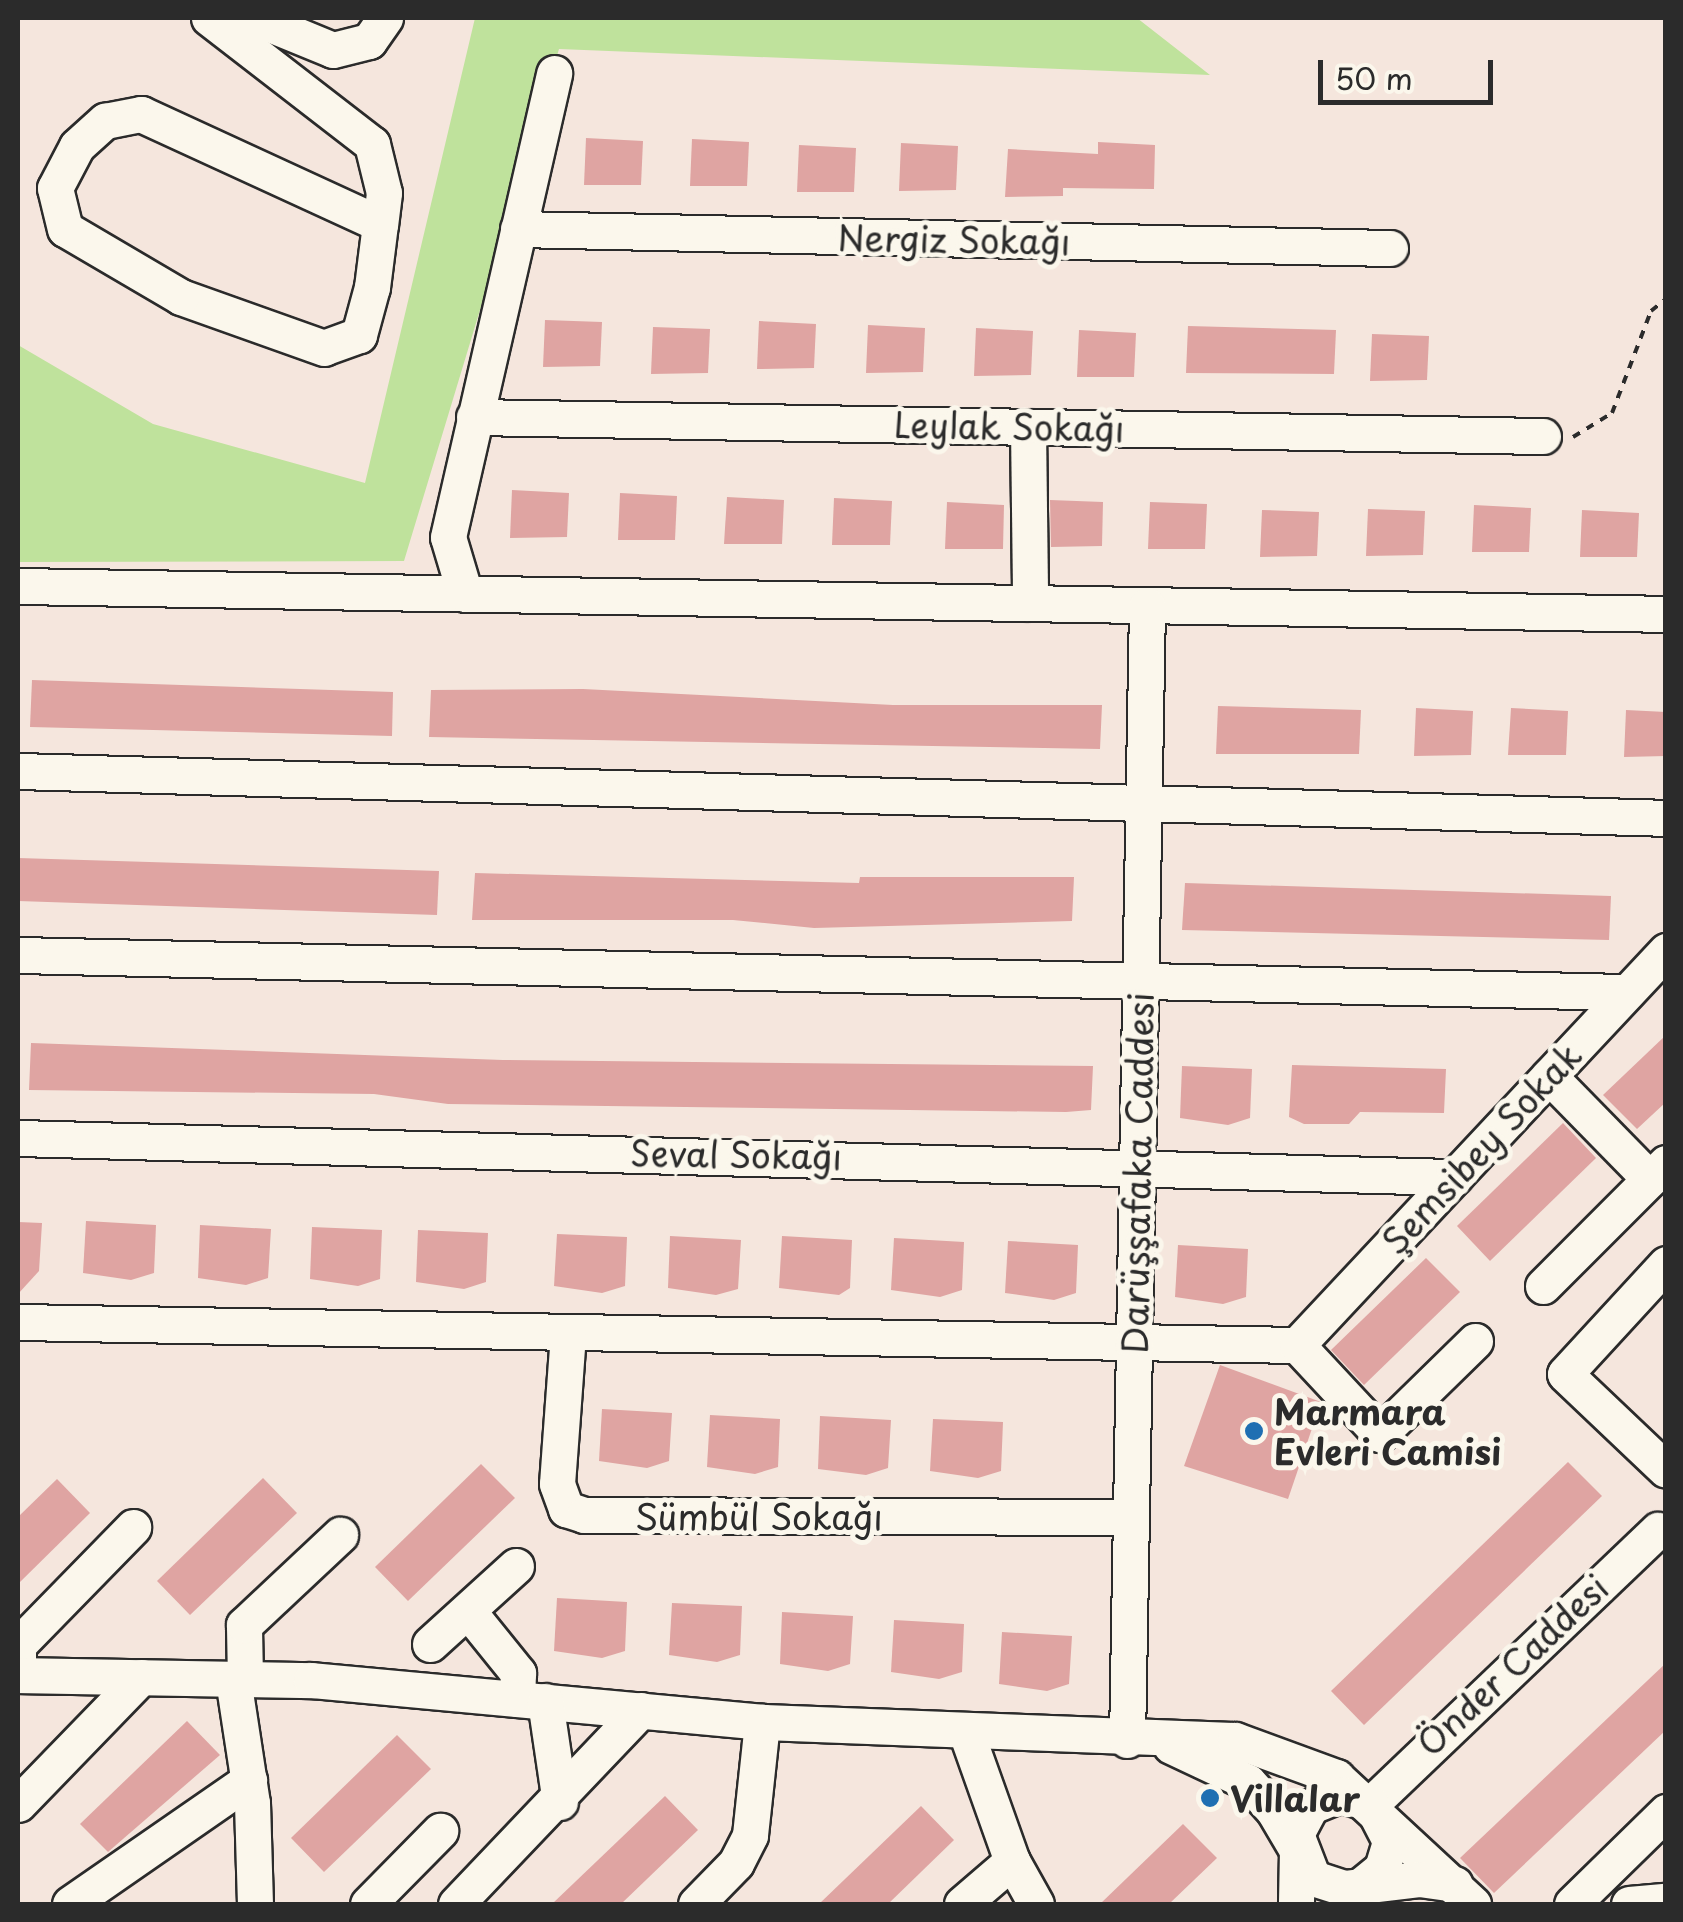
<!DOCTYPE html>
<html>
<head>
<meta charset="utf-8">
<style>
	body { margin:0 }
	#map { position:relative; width:1683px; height:1922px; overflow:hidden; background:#f5e6dd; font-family:"Playpen Sans",sans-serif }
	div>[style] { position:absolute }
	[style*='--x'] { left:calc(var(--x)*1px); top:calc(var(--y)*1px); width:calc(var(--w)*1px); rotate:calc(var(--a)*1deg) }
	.green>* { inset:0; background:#bfe29c }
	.building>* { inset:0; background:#dfa4a2 }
	.path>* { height:4px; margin-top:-2px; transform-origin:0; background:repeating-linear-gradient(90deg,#2b2b2b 0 8px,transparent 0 16px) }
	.roads { filter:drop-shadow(2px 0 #2b2b2b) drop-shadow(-2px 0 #2b2b2b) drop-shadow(0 2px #2b2b2b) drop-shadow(0 -2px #2b2b2b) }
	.minor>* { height:35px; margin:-17.5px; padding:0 17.5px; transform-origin:17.5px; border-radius:17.5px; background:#fbf7ec }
	.dots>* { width:28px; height:28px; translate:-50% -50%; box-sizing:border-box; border:5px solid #fbf7ec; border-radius:50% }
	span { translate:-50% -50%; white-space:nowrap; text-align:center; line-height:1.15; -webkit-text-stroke:10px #fbf7ec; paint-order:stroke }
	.street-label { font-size:35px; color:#2b2b2b }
	.poi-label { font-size:35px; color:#2b2b2b; font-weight:700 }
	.left { translate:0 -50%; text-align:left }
	.frame { position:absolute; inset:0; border:20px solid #2b2b2b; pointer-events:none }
	.scale { position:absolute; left:1318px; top:60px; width:175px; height:45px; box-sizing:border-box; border:5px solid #2b2b2b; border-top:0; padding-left:12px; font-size:30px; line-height:35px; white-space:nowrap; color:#2b2b2b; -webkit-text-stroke:8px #fbf7ec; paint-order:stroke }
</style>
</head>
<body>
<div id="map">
	<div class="green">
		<i style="clip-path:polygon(475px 18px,1137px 18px,1210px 75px,559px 49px,404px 561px,18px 562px,18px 345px,153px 424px,365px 483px)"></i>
	</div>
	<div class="building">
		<i style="clip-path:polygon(586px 138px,643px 141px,641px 185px,584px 185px)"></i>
		<i style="clip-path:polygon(692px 139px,749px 142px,747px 186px,690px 186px)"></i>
		<i style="clip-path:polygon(1098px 142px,1155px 145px,1154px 189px,1063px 188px,1063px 196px,1005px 197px,1008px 149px,1098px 154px)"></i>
		<i style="clip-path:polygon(901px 143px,958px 146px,956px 190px,899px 191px)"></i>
		<i style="clip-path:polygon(799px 145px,856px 148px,854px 192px,797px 192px)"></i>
		<i style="clip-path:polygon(545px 320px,602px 322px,600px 366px,543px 367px)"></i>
		<i style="clip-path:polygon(759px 321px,816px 324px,814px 368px,757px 369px)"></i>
		<i style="clip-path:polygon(868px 325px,925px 328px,923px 372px,866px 373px)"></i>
		<i style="clip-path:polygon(1188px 326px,1336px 330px,1334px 374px,1186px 373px)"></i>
		<i style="clip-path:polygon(653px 327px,710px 329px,708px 373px,651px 374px)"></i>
		<i style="clip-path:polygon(976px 328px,1033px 331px,1031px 375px,974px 376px)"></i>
		<i style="clip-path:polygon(1079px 330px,1136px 333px,1134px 377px,1077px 377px)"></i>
		<i style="clip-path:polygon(1372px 334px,1429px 336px,1427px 380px,1370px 381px)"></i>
		<i style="clip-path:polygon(512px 490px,569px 493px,567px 537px,510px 538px)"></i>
		<i style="clip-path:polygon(620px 493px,677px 496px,675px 540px,618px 540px)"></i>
		<i style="clip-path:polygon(727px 497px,784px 500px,782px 544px,724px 544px)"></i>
		<i style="clip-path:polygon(834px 498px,892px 501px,890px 545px,832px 545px)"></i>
		<i style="clip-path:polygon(1050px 500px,1103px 502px,1102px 546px,1051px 547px)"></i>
		<i style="clip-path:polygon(947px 502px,1004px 505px,1003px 549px,945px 549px)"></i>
		<i style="clip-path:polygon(1150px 502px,1207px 504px,1205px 549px,1148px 549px)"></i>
		<i style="clip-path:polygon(1474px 505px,1531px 508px,1529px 552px,1472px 552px)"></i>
		<i style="clip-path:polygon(1368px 509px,1425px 511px,1423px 555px,1366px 556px)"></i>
		<i style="clip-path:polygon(1262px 510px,1319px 512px,1317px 556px,1260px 557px)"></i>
		<i style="clip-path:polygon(1582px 510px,1639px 513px,1637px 557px,1580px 557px)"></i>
		<i style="clip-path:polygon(32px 680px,393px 692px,392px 736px,30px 727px)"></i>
		<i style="clip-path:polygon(583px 689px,893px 705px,1102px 705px,1100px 749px,429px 737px,431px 690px)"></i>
		<i style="clip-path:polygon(1218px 706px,1361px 710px,1359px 754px,1216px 754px)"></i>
		<i style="clip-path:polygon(1416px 708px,1473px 711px,1471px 755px,1414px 756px)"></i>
		<i style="clip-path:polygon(1511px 708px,1568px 711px,1566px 755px,1508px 755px)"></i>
		<i style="clip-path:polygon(1626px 710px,1666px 712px,1666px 756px,1624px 757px)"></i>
		<i style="clip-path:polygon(18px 858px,439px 871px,437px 915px,18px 901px)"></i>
		<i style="clip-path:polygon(475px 873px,859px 883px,860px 877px,1074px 877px,1072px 921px,814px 928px,733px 920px,472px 920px)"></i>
		<i style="clip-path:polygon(1185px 883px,1611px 896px,1609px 940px,1182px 930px)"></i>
		<i style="clip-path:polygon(1666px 1035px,1666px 1102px,1637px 1129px,1603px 1095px)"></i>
		<i style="clip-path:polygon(31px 1043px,503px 1060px,1093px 1066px,1091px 1110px,1066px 1112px,448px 1104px,374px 1094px,29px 1090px)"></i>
		<i style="clip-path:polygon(1292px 1065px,1446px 1069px,1444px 1113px,1360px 1112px,1349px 1124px,1304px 1124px,1289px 1117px)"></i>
		<i style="clip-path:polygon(1182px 1066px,1252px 1069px,1250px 1118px,1228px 1125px,1180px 1118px)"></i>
		<i style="clip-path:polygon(1563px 1123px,1596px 1158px,1490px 1261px,1457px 1226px)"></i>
		<i style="clip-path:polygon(86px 1221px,156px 1225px,154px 1273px,131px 1280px,83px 1273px)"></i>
		<i style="clip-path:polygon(18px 1222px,42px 1223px,39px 1271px,18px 1294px)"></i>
		<i style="clip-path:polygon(200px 1225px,271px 1229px,268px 1278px,246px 1285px,198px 1278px)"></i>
		<i style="clip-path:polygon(312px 1227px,382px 1230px,380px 1279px,358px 1286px,310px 1279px)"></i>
		<i style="clip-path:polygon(418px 1230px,488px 1233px,486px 1282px,464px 1289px,416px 1282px)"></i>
		<i style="clip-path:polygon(557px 1234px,627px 1237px,625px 1286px,602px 1293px,554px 1286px)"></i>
		<i style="clip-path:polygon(670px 1236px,741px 1240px,738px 1289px,716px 1295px,668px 1288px)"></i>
		<i style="clip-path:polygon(782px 1236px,852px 1240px,850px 1288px,839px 1295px,779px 1288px)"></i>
		<i style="clip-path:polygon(894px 1238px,964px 1242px,962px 1290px,940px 1297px,891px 1290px)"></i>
		<i style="clip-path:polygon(1008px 1241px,1078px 1245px,1076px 1293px,1054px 1300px,1005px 1293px)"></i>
		<i style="clip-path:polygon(1178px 1245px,1248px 1249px,1246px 1297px,1223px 1304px,1175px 1297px)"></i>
		<i style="clip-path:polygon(1426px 1258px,1460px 1292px,1364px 1385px,1331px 1350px)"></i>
		<i style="clip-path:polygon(1220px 1365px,1321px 1402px,1288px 1499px,1184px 1466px)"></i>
		<i style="clip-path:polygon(602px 1409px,672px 1413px,669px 1461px,647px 1468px,599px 1461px)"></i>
		<i style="clip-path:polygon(710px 1415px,780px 1419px,778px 1467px,755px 1474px,707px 1467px)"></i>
		<i style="clip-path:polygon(820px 1416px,891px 1420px,888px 1468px,866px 1475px,818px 1469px)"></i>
		<i style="clip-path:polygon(933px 1419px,1003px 1422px,1001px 1471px,978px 1478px,930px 1471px)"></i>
		<i style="clip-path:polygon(1568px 1462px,1602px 1496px,1364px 1725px,1331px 1691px)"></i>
		<i style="clip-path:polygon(481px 1464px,515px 1498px,408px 1601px,375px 1567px)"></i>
		<i style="clip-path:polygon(263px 1478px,297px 1513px,190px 1615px,157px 1581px)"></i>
		<i style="clip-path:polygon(57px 1479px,90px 1513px,18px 1584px,18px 1517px)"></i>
		<i style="clip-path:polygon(557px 1598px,627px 1602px,625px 1651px,602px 1658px,554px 1651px)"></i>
		<i style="clip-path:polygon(672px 1603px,742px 1606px,740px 1655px,717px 1662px,669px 1655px)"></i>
		<i style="clip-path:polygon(782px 1612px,853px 1616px,850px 1664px,828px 1671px,780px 1664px)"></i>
		<i style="clip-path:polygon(894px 1620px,964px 1624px,962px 1672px,939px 1679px,891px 1672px)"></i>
		<i style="clip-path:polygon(1002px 1632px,1072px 1636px,1069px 1684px,1047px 1691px,999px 1684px)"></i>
		<i style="clip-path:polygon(1666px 1663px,1666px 1730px,1494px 1893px,1460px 1858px)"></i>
		<i style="clip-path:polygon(187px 1721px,220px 1755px,108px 1852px,80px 1824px)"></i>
		<i style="clip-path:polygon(397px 1735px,431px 1769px,324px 1872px,291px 1838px)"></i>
		<i style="clip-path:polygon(665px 1796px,698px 1830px,621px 1904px,552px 1904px)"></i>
		<i style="clip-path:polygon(921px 1806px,954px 1840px,888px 1904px,819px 1904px)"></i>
		<i style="clip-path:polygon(1183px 1824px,1217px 1858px,1169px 1904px,1100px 1904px)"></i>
	</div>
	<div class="path">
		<i style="--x:1573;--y:437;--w:46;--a:-31.6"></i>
		<i style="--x:1612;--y:413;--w:109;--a:-69.1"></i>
		<i style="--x:1651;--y:311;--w:19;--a:-39"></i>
	</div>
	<div class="roads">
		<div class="minor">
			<i style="--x:209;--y:18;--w:206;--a:37.7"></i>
			<i style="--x:372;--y:144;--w:50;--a:76.2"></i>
			<i style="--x:384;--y:193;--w:31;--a:97"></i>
			<i style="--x:380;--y:224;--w:64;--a:97.2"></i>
			<i style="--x:372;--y:287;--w:50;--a:105.2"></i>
			<i style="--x:359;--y:335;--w:37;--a:160"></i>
			<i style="--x:324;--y:348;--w:152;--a:-160.4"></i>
			<i style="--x:181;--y:297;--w:134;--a:-149.6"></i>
			<i style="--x:65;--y:229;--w:42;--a:-103.7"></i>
			<i style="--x:55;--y:188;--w:47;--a:-62.4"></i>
			<i style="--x:77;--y:146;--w:38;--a:-42"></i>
			<i style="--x:105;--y:121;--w:37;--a:-11"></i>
			<i style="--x:141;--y:114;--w:263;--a:24.7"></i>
			<i style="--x:255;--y:18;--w:84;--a:22.3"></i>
			<i style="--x:333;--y:50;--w:37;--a:-14"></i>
			<i style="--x:369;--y:41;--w:28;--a:-55"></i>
			<i style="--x:518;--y:229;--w:872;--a:1.25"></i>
			<i style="--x:474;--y:417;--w:1069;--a:1.02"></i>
			<i style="--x:1028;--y:427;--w:176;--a:89.3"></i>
			<i style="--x:18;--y:586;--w:1648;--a:0.97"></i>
			<i style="--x:465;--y:594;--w:59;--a:-106.6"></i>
			<i style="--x:448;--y:537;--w:476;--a:-77.1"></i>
			<i style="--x:18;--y:771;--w:1649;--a:1.63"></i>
			<i style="--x:18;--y:955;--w:1609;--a:1.32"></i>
			<i style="--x:1549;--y:1076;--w:144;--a:45.6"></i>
			<i style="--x:18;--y:1138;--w:1437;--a:1.56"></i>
			<i style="--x:1666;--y:1264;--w:149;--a:132.6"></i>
			<i style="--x:1565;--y:1374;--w:139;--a:43.5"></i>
			<i style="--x:1543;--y:1286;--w:174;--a:-45"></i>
			<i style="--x:18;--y:1322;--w:1279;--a:1.03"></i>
			<i style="--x:1297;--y:1345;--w:122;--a:47"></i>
			<i style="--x:1380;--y:1434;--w:133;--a:-44.4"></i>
			<i style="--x:568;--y:1334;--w:150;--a:94.2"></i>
			<i style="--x:557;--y:1484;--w:27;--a:70"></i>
			<i style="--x:566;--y:1509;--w:19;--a:18"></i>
			<i style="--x:584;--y:1515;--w:547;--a:0.21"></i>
			<i style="--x:1297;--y:1345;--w:540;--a:-46.88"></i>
			<i style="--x:468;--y:1611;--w:80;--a:51.1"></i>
			<i style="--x:518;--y:1673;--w:26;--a:92"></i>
			<i style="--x:430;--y:1644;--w:116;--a:-42.2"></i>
			<i style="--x:18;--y:1658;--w:13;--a:-90"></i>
			<i style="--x:18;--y:1645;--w:165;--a:-45.7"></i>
			<i style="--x:18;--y:1675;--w:293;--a:1"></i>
			<i style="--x:311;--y:1680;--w:453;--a:5.3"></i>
			<i style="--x:762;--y:1722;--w:473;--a:2.2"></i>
			<i style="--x:1235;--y:1740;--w:108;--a:20.1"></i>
			<i style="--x:1336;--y:1777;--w:187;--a:42.8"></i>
			<i style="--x:233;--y:1679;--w:125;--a:81.3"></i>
			<i style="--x:252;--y:1803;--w:101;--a:88.3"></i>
			<i style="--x:245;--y:1679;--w:54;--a:-91.1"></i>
			<i style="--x:244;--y:1625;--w:132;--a:-43.2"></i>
			<i style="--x:545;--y:1701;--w:102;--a:81.6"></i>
			<i style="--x:966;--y:1732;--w:137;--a:70.4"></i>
			<i style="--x:1012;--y:1861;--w:49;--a:60.8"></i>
			<i style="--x:1127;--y:1740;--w:1135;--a:-88.99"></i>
			<i style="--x:1171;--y:1746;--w:85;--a:25.1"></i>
			<i style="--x:1248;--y:1782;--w:39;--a:48"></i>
			<i style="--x:1274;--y:1811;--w:45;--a:59.5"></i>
			<i style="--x:1297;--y:1850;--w:54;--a:91.1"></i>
			<i style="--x:18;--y:1804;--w:177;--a:-45.9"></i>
			<i style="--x:1371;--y:1804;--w:397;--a:-43.7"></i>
			<i style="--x:70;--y:1904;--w:218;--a:-34.7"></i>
			<i style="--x:368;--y:1904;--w:103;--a:-45.4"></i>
			<i style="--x:456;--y:1904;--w:268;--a:-46.4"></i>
			<i style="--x:696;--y:1904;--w:57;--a:-45.7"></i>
			<i style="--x:736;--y:1863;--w:31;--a:-63"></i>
			<i style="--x:750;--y:1835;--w:114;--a:-83.9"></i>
			<i style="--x:962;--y:1904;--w:66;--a:-40.7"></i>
			<i style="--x:1350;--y:1904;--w:21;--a:-61"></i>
			<i style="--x:1360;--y:1886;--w:28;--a:-39"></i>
			<i style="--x:1382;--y:1868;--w:28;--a:-73"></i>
			<i style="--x:1390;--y:1841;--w:42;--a:-117.2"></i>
			<i style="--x:1371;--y:1804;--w:32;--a:-162"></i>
			<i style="--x:1341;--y:1794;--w:32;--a:158"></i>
			<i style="--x:1311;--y:1806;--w:32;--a:118"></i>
			<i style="--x:1296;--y:1834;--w:47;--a:68.9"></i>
			<i style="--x:1313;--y:1878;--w:33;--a:18"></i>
			<i style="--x:1344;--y:1888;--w:16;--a:-7"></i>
			<i style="--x:1360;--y:1886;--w:59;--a:-6.8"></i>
			<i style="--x:1419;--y:1879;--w:36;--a:8"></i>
			<i style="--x:1572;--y:1904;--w:132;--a:-44.4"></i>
			<i style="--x:1629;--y:1904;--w:37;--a:-5"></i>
		</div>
	</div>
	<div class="dots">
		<i style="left:1254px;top:1431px;background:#1f6fb2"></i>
		<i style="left:1210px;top:1798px;background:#1f6fb2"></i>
	</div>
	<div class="street-label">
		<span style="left:954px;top:239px;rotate:1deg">Nergiz Sokağı</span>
		<span style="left:1009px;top:426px;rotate:1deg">Leylak Sokağı</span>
		<span style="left:1481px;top:1148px;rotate:-47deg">Şemsibey Sokak</span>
		<span style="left:736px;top:1154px;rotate:1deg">Seval Sokağı</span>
		<span style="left:1137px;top:1173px;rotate:-89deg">Darüşşafaka Caddesi</span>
		<span style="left:759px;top:1516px">Sümbül Sokağı</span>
		<span style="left:1512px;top:1665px;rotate:-43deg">Önder Caddesi</span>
	</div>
	<div class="poi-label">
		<span class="left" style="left:1274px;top:1431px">Marmara<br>Evleri Camisi</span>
		<span class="left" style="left:1230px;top:1798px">Villalar</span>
	</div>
	<div class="frame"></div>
	<div class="scale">50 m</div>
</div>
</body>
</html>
